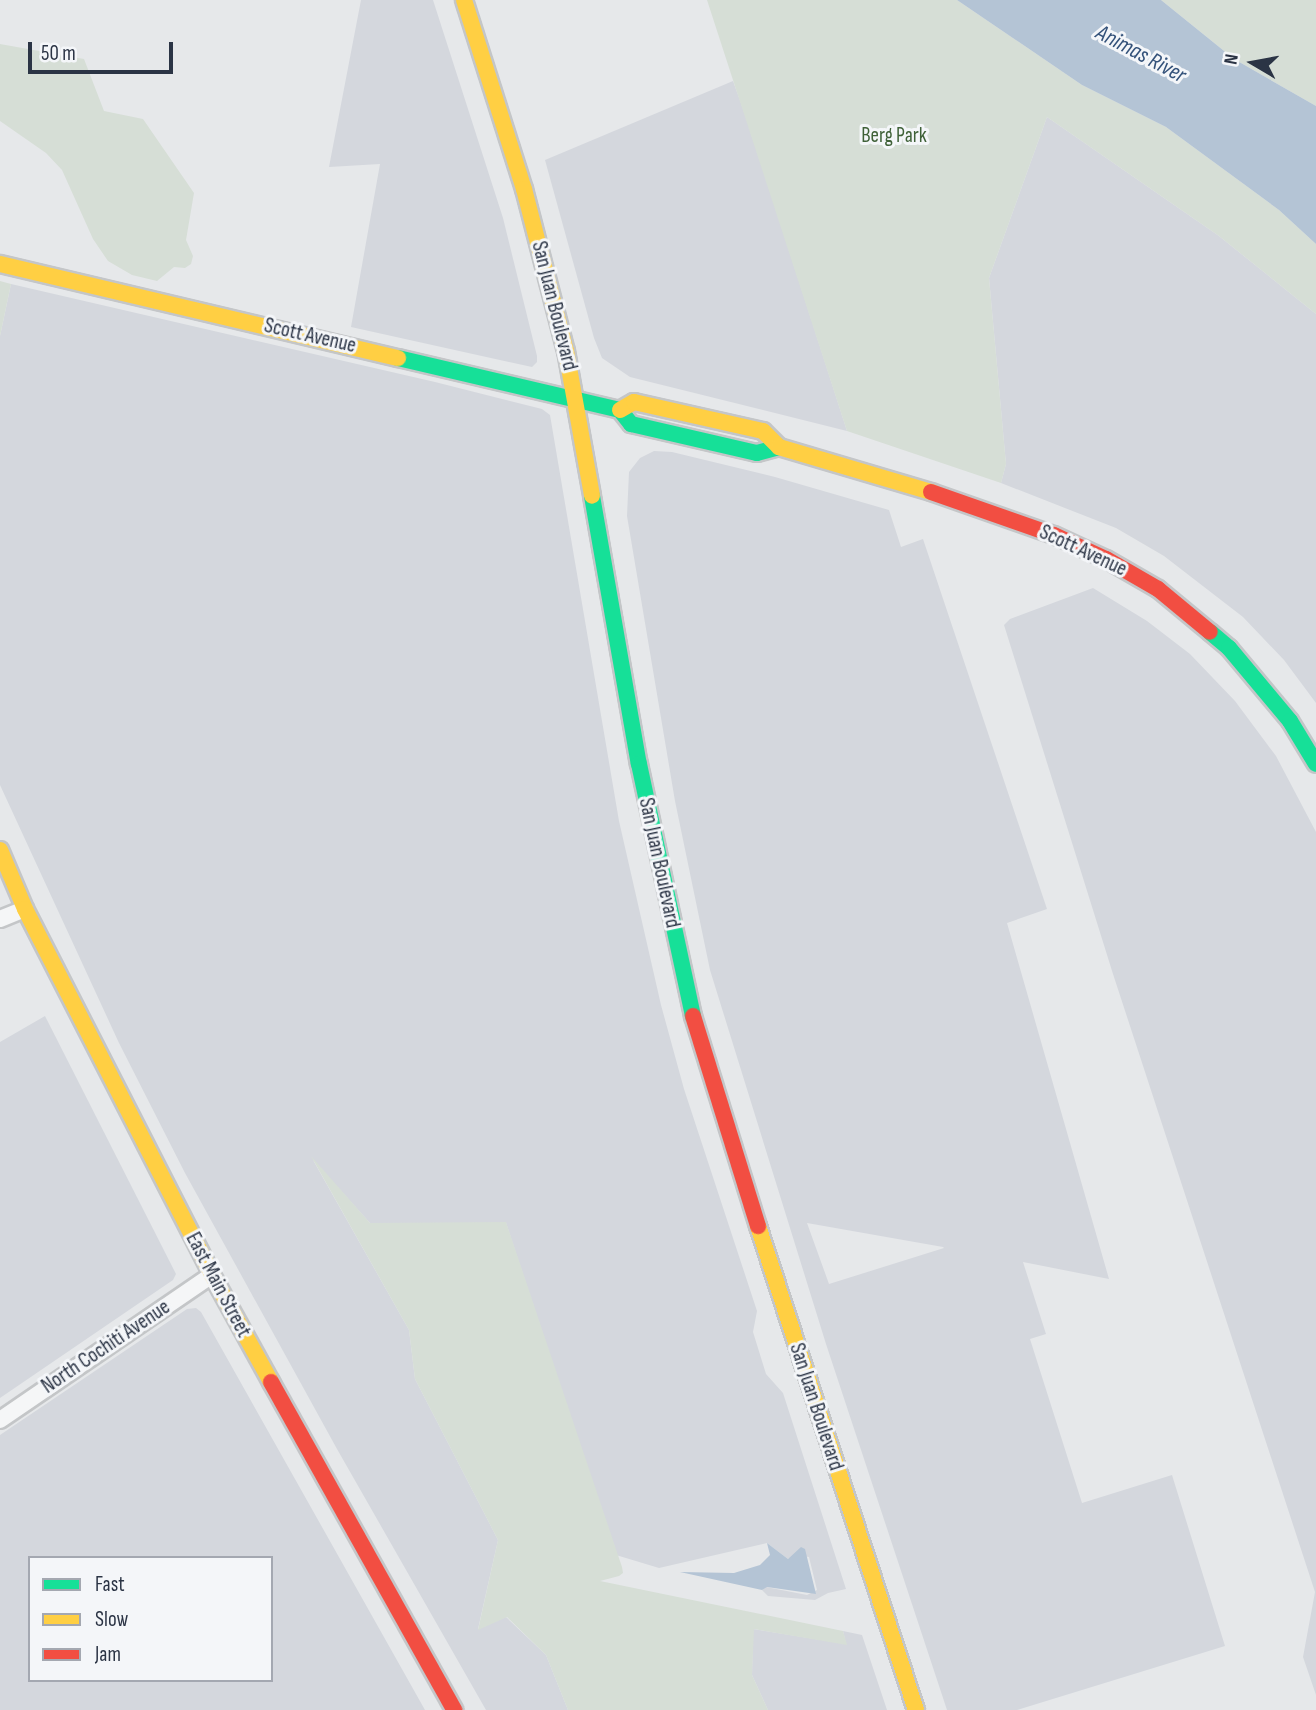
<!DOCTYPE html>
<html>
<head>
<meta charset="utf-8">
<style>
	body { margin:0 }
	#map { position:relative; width:1316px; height:1710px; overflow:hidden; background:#e6e8ea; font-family:"Sofia Sans Condensed",sans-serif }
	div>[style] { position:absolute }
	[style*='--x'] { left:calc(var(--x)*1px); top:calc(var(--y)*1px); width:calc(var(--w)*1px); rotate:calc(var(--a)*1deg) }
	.built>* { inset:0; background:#d4d7dd }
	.green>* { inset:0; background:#d6ded6 }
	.water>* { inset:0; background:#b4c4d5 }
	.roads { filter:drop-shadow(2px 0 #c4c6c8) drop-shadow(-2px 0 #c4c6c8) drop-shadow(0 2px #c4c6c8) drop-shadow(0 -2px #c4c6c8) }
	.street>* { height:16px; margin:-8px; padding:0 8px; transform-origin:8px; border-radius:8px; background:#f5f6f7 }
	.fast>* { height:16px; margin:-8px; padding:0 8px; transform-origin:8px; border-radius:8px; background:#16e098 }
	.slow>* { height:16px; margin:-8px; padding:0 8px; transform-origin:8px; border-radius:8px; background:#ffcf43 }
	.jam>* { height:16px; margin:-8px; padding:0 8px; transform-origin:8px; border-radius:8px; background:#f24e42 }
	span { translate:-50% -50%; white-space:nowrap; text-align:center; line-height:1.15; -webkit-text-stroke:6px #f4f6f9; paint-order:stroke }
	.park-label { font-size:21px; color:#3f6138 }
	.street-label { font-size:21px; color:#2b3445 }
	.water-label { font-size:23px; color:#34527a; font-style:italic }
	.legend { position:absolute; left:28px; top:1556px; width:245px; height:126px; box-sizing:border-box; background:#f4f6f9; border:2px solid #a4a8b1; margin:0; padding:9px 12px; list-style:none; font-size:21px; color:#2b3445 }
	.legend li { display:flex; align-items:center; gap:14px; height:35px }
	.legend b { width:35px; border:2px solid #a4a8b1 }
	.north { position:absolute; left:1218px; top:28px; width:70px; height:70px; -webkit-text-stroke:5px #f4f6f9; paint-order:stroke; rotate:280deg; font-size:19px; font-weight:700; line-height:28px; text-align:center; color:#2b3445 }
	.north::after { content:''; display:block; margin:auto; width:24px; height:32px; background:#2b3445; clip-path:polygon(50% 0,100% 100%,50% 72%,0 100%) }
	.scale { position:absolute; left:28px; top:42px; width:145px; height:32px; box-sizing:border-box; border:4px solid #2b3445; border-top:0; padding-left:9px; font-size:21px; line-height:24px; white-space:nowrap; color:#2b3445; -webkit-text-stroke:5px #f4f6f9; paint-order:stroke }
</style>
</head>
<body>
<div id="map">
	<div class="built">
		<i style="clip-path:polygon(361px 0,433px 0,503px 218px,537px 356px,537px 362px,532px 367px,351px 327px,380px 164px,329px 167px)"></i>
		<i style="clip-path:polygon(733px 81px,749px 125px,847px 431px,630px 377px,602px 358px,594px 338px,545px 160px)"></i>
		<i style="clip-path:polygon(1047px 117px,1219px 236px,1316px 314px,1316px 703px,1284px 660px,1243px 617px,1164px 556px,1116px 528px,1001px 483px,1006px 464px,989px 278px)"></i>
		<i style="clip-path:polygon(11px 284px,435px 382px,542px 409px,550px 415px,619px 821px,661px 1005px,684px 1089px,757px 1311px,753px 1332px,766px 1374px,783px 1393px,846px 1589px,828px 1593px,815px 1600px,768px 1596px,762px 1590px,766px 1587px,807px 1595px,817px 1590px,809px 1557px,795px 1555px,788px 1559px,767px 1543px,659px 1568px,616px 1555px,506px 1223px,370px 1223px,313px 1160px,409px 1330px,415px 1379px,498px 1540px,478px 1629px,506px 1617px,546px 1655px,568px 1710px,486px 1710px,337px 1449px,185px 1173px,119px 1043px,0 785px,0 336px)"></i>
		<i style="clip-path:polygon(evenodd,654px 451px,672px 452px,775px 477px,889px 510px,901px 547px,923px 539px,1047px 909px,1007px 923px,1109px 1279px,1023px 1262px,1046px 1334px,1030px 1339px,1082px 1503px,1172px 1475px,1225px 1646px,1017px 1710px,947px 1710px,826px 1344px,710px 970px,675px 801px,627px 516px,629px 472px,640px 458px,654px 451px,807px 1223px,943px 1247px,944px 1248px,829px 1284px,807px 1223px)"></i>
		<i style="clip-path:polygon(1093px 588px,1147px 621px,1190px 654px,1235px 701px,1276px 756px,1316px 832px,1316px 1695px,1303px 1657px,1315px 1592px,1113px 974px,1004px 625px,1010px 619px)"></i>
		<i style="clip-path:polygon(45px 1016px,176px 1274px,173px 1280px,0 1398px,0 1042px)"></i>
		<i style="clip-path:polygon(evenodd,196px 1308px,201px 1312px,425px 1710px,0 1710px,0 1435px,187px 1309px,196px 1308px,30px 1558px,271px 1558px,271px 1680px,30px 1680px,30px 1558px)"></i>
		<i style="clip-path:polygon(753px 1629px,846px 1644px,843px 1631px,862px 1635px,887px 1710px,768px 1710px,752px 1675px)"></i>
	</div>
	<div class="green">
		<i style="clip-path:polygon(707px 0,957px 0,1082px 85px,1166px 127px,1279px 210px,1316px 244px,1316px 314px,1219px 236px,1047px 117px,989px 278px,1006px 464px,1001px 483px,847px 431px)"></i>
		<i style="clip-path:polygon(1161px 0,1316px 0,1316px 106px,1234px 59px)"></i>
		<i style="clip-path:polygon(0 44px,84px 59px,104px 111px,143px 119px,194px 193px,186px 240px,193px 256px,191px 264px,185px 268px,174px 267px,157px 281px,132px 275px,108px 261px,93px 239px,62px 170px,46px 153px,0 121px)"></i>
		<i style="clip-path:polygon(0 281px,11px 284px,0 336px)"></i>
		<i style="clip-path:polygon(311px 1156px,370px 1223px,506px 1222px,622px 1567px,623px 1573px,619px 1576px,600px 1581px,843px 1631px,847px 1645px,754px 1629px,752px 1675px,768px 1710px,568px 1710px,546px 1655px,507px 1617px,478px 1630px,498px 1540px,415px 1379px,409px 1330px)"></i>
	</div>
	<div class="water">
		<i style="clip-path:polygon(957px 0,1161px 0,1234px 59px,1316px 106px,1316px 244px,1279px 210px,1166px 127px,1082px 85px)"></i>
		<i style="clip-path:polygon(767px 1543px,788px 1559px,801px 1547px,805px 1549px,816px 1594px,767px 1587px,762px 1590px,680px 1572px,734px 1573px,760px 1565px,770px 1555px)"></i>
	</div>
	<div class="roads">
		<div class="street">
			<i style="--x:0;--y:919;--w:27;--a:-22"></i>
			<i style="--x:0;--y:1420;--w:257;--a:-34.4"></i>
		</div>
		<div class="fast">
			<i style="--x:398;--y:358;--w:228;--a:13.2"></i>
			<i style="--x:620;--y:410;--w:18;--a:52"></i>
			<i style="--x:631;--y:424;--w:129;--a:13"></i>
			<i style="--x:757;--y:453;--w:23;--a:-15"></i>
			<i style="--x:592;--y:496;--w:272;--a:80.1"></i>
			<i style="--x:639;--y:764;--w:258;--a:77.9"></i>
			<i style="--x:1210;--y:632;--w:25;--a:40"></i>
			<i style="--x:1229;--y:648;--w:95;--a:50.1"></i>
			<i style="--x:1290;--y:721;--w:50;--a:58.8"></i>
		</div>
		<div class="slow">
			<i style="--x:464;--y:0;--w:198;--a:72.4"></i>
			<i style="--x:524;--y:189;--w:167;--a:75.5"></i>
			<i style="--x:566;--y:351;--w:147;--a:79.8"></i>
			<i style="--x:0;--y:264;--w:409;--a:13.3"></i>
			<i style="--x:620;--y:410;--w:16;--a:-30"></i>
			<i style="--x:634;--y:402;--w:132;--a:12.7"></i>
			<i style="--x:763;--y:431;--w:23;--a:45"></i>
			<i style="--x:779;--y:447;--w:159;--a:16.5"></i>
			<i style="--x:0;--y:850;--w:64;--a:67"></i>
			<i style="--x:25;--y:909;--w:411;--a:62.9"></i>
			<i style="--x:212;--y:1275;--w:122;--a:61.1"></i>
			<i style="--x:758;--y:1226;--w:509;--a:71.92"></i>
		</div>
		<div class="jam">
			<i style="--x:931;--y:492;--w:130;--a:19.3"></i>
			<i style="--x:1054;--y:535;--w:57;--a:24.8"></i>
			<i style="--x:1106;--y:559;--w:60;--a:30"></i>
			<i style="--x:1158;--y:589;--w:67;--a:39.6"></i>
			<i style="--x:693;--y:1016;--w:220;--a:72.8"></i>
			<i style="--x:271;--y:1382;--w:376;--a:60.8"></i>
		</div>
	</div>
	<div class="park-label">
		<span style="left:894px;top:136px">Berg Park</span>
	</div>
	<div class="street-label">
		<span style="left:554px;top:306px;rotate:76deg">San Juan Boulevard</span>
		<span style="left:310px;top:336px;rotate:13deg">Scott Avenue</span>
		<span style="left:1083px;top:551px;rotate:25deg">Scott Avenue</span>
		<span style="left:659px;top:863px;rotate:78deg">San Juan Boulevard</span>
		<span style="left:218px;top:1285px;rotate:62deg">East Main Street</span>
		<span style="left:106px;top:1347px;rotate:-34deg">North Cochiti Avenue</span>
		<span style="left:816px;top:1407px;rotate:72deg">San Juan Boulevard</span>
	</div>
	<div class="water-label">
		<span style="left:1141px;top:54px;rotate:28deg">Animas River</span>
	</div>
	<ul class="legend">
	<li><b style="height:9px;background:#16e098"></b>Fast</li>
	<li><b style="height:9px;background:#ffcf43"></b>Slow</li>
	<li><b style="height:9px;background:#f24e42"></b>Jam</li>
	</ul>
	<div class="north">N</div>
	<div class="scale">50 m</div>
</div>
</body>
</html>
